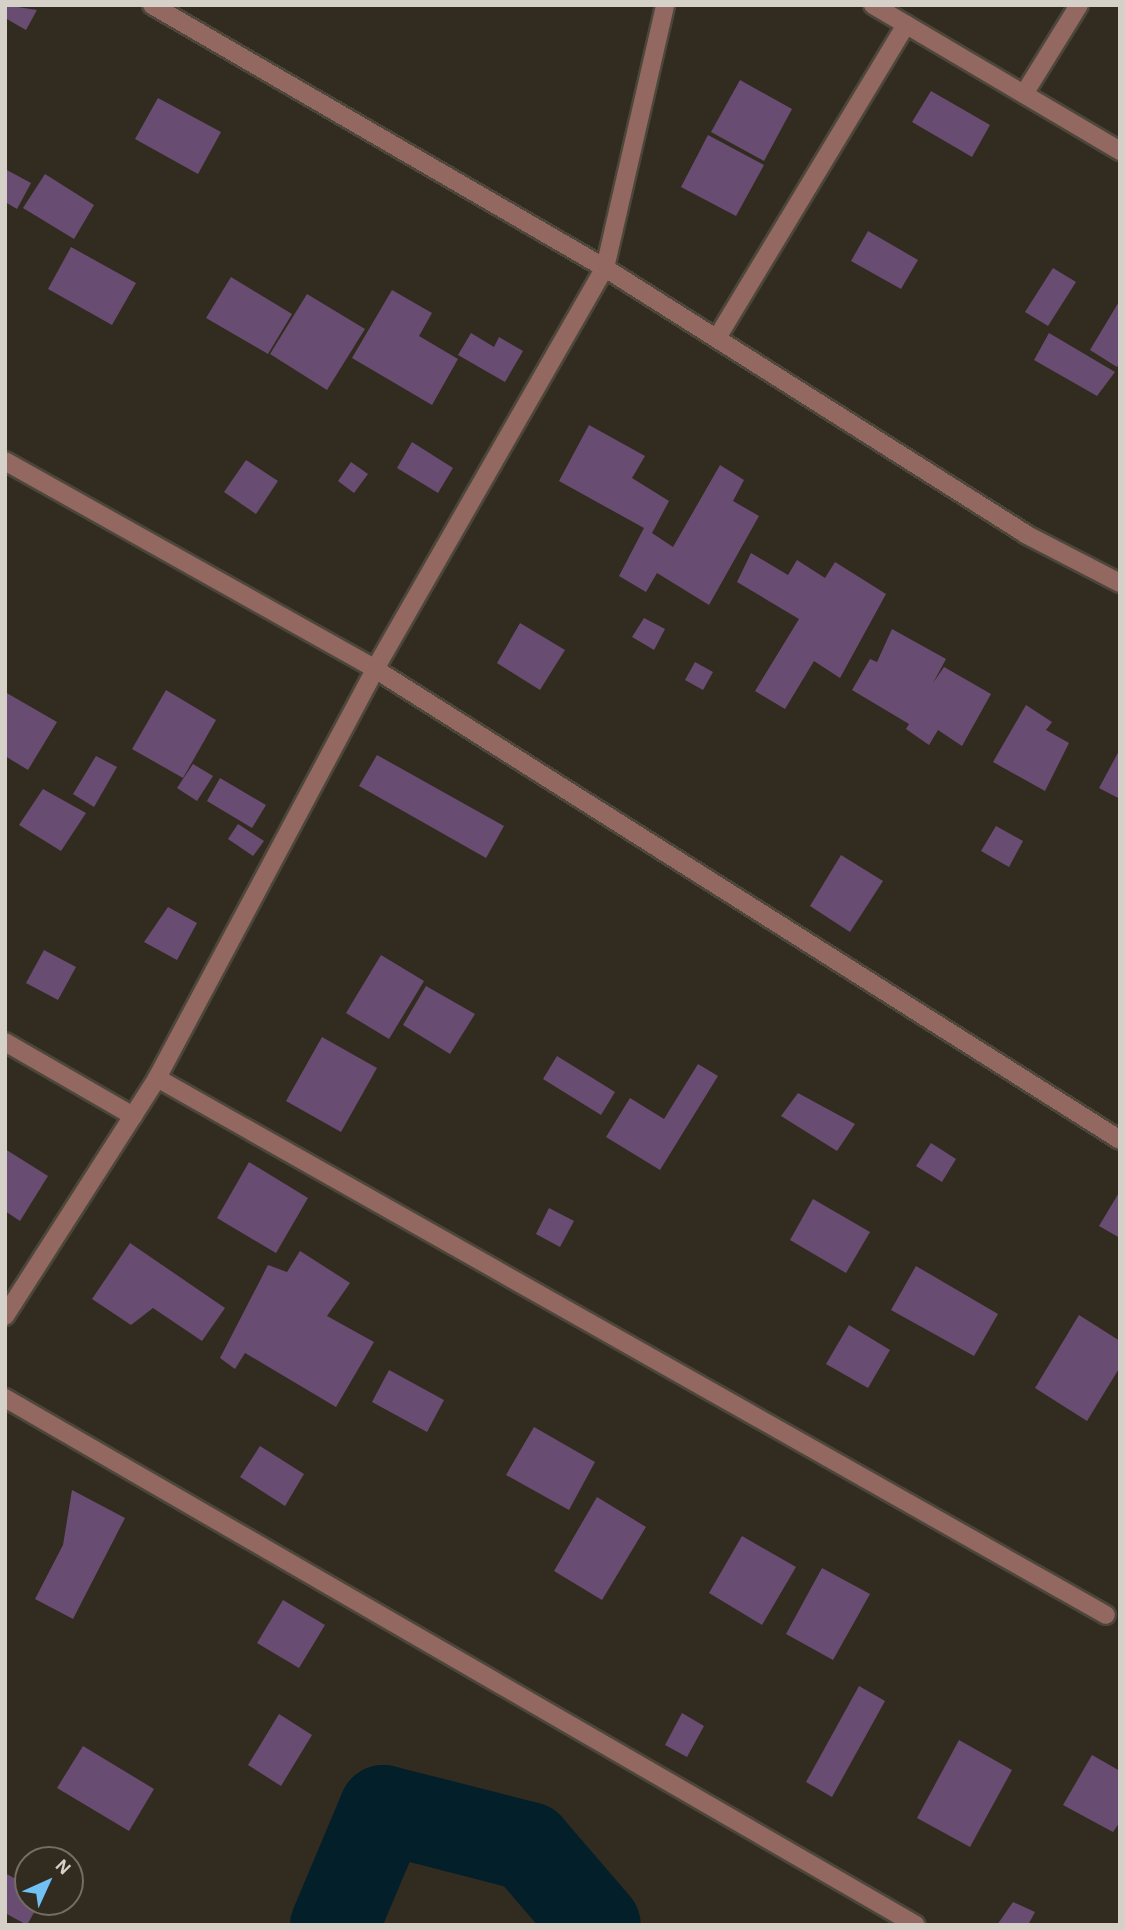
<!DOCTYPE html>
<html>
<head>
<meta charset="utf-8">
<style>
	body { margin:0 }
	#map { position:relative; width:1125px; height:1930px; overflow:hidden; background:#322b20; font-family:"Alegreya Sans",sans-serif }
	div>[style] { position:absolute }
	[style*='--x'] { left:calc(var(--x)*1px); top:calc(var(--y)*1px); width:calc(var(--w)*1px); rotate:calc(var(--a)*1deg) }
	.river>* { height:89px; margin:-44.5px; padding:0 44.5px; transform-origin:44.5px; border-radius:44.5px; background:#021f2a }
	.building>* { inset:0; background:#694c71 }
	.roads { filter:drop-shadow(2px 0 #4c463b) drop-shadow(-2px 0 #4c463b) drop-shadow(0 2px #4c463b) drop-shadow(0 -2px #4c463b) }
	.minor>* { height:18px; margin:-9px; padding:0 9px; transform-origin:9px; border-radius:9px; background:#936860 }
	span { translate:-50% -50%; white-space:nowrap; text-align:center; line-height:1.15; -webkit-text-stroke:5px #322b20; paint-order:stroke }
	.frame { position:absolute; inset:0; border:7px solid #d5d1c9; pointer-events:none }
	.north { position:absolute; left:14px; top:1846px; width:70px; height:70px; box-sizing:border-box; background:#322b20; border:2px solid #736d64; border-radius:50%; rotate:45deg; font-size:19px; font-weight:700; line-height:28px; text-align:center; color:#d5d1c9 }
	.north::after { content:''; display:block; margin:auto; width:24px; height:32px; background:#71c1f5; clip-path:polygon(50% 0,100% 100%,50% 72%,0 100%) }
</style>
</head>
<body>
<div id="map">
	<div class="river">
		<i style="--x:334;--y:1925;--w:126;--a:-67.1"></i>
		<i style="--x:383;--y:1809;--w:150;--a:14.3"></i>
		<i style="--x:528;--y:1846;--w:104;--a:49.3"></i>
	</div>
	<div class="building">
		<i style="clip-path:polygon(5px 5px,37px 10px,26px 30px,5px 18px)"></i>
		<i style="clip-path:polygon(740px 80px,792px 109px,764px 161px,711px 132px)"></i>
		<i style="clip-path:polygon(931px 91px,990px 125px,972px 157px,912px 122px)"></i>
		<i style="clip-path:polygon(158px 98px,221px 132px,198px 174px,135px 139px)"></i>
		<i style="clip-path:polygon(708px 135px,764px 165px,736px 216px,681px 187px)"></i>
		<i style="clip-path:polygon(5px 169px,31px 183px,17px 209px,5px 202px)"></i>
		<i style="clip-path:polygon(45px 174px,94px 205px,74px 239px,23px 208px)"></i>
		<i style="clip-path:polygon(868px 231px,918px 260px,901px 289px,851px 261px)"></i>
		<i style="clip-path:polygon(71px 247px,136px 283px,112px 325px,48px 289px)"></i>
		<i style="clip-path:polygon(1053px 268px,1076px 282px,1048px 326px,1025px 312px)"></i>
		<i style="clip-path:polygon(231px 277px,292px 314px,268px 354px,206px 318px)"></i>
		<i style="clip-path:polygon(392px 290px,432px 313px,419px 336px,458px 359px,432px 405px,352px 358px)"></i>
		<i style="clip-path:polygon(307px 294px,365px 329px,327px 390px,270px 354px)"></i>
		<i style="clip-path:polygon(1120px 300px,1120px 362px,1117px 367px,1090px 350px)"></i>
		<i style="clip-path:polygon(471px 333px,494px 347px,499px 337px,523px 351px,505px 382px,458px 355px)"></i>
		<i style="clip-path:polygon(1049px 333px,1115px 372px,1097px 396px,1034px 360px)"></i>
		<i style="clip-path:polygon(589px 425px,645px 456px,632px 478px,669px 501px,652px 533px,673px 547px,720px 465px,744px 480px,733px 501px,759px 516px,709px 605px,657px 573px,646px 592px,619px 576px,644px 528px,559px 481px)"></i>
		<i style="clip-path:polygon(412px 442px,453px 468px,438px 493px,397px 468px)"></i>
		<i style="clip-path:polygon(246px 460px,278px 481px,256px 514px,224px 492px)"></i>
		<i style="clip-path:polygon(351px 462px,368px 474px,354px 493px,338px 481px)"></i>
		<i style="clip-path:polygon(751px 553px,788px 575px,797px 560px,825px 578px,835px 562px,886px 594px,840px 678px,814px 661px,785px 709px,755px 691px,799px 619px,737px 582px)"></i>
		<i style="clip-path:polygon(644px 618px,665px 629px,654px 650px,632px 637px)"></i>
		<i style="clip-path:polygon(520px 623px,565px 650px,540px 690px,497px 663px)"></i>
		<i style="clip-path:polygon(892px 629px,946px 659px,933px 683px,944px 667px,991px 694px,962px 746px,938px 730px,929px 745px,906px 729px,909px 724px,852px 690px,870px 659px,877px 662px)"></i>
		<i style="clip-path:polygon(695px 662px,713px 672px,703px 690px,685px 680px)"></i>
		<i style="clip-path:polygon(166px 690px,216px 720px,183px 778px,132px 749px)"></i>
		<i style="clip-path:polygon(5px 692px,57px 722px,28px 770px,5px 756px)"></i>
		<i style="clip-path:polygon(1026px 705px,1052px 722px,1046px 730px,1069px 743px,1045px 791px,993px 762px)"></i>
		<i style="clip-path:polygon(1120px 749px,1120px 799px,1099px 788px)"></i>
		<i style="clip-path:polygon(377px 755px,504px 826px,486px 858px,359px 786px)"></i>
		<i style="clip-path:polygon(96px 756px,117px 767px,94px 807px,73px 794px)"></i>
		<i style="clip-path:polygon(193px 764px,213px 776px,197px 801px,177px 788px)"></i>
		<i style="clip-path:polygon(220px 778px,266px 805px,252px 828px,207px 801px)"></i>
		<i style="clip-path:polygon(43px 789px,86px 813px,61px 851px,19px 825px)"></i>
		<i style="clip-path:polygon(238px 824px,264px 841px,253px 856px,228px 839px)"></i>
		<i style="clip-path:polygon(996px 826px,1023px 841px,1009px 867px,981px 851px)"></i>
		<i style="clip-path:polygon(841px 855px,883px 881px,850px 932px,810px 906px)"></i>
		<i style="clip-path:polygon(168px 907px,197px 923px,177px 960px,144px 942px)"></i>
		<i style="clip-path:polygon(44px 950px,76px 967px,58px 1000px,26px 983px)"></i>
		<i style="clip-path:polygon(381px 955px,424px 981px,389px 1039px,346px 1013px)"></i>
		<i style="clip-path:polygon(426px 986px,475px 1014px,450px 1054px,403px 1025px)"></i>
		<i style="clip-path:polygon(322px 1037px,377px 1068px,341px 1132px,286px 1101px)"></i>
		<i style="clip-path:polygon(557px 1056px,615px 1092px,601px 1115px,543px 1079px)"></i>
		<i style="clip-path:polygon(698px 1064px,718px 1076px,660px 1170px,606px 1137px,630px 1098px,664px 1119px)"></i>
		<i style="clip-path:polygon(798px 1093px,855px 1124px,837px 1151px,781px 1116px)"></i>
		<i style="clip-path:polygon(931px 1143px,956px 1159px,942px 1182px,916px 1166px)"></i>
		<i style="clip-path:polygon(5px 1149px,48px 1176px,20px 1221px,5px 1211px)"></i>
		<i style="clip-path:polygon(249px 1162px,308px 1198px,276px 1253px,217px 1218px)"></i>
		<i style="clip-path:polygon(1120px 1191px,1120px 1238px,1099px 1226px)"></i>
		<i style="clip-path:polygon(813px 1199px,870px 1232px,846px 1273px,790px 1240px)"></i>
		<i style="clip-path:polygon(549px 1208px,574px 1221px,560px 1247px,536px 1234px)"></i>
		<i style="clip-path:polygon(130px 1243px,225px 1308px,202px 1341px,153px 1308px,131px 1325px,92px 1299px)"></i>
		<i style="clip-path:polygon(300px 1251px,350px 1283px,327px 1316px,374px 1342px,336px 1407px,245px 1353px,235px 1369px,220px 1358px,268px 1265px,287px 1272px)"></i>
		<i style="clip-path:polygon(916px 1266px,998px 1314px,974px 1356px,891px 1310px)"></i>
		<i style="clip-path:polygon(1079px 1315px,1120px 1341px,1120px 1367px,1087px 1421px,1035px 1388px)"></i>
		<i style="clip-path:polygon(849px 1325px,890px 1350px,868px 1388px,826px 1364px)"></i>
		<i style="clip-path:polygon(389px 1370px,444px 1400px,427px 1432px,372px 1402px)"></i>
		<i style="clip-path:polygon(534px 1427px,595px 1462px,569px 1510px,506px 1475px)"></i>
		<i style="clip-path:polygon(260px 1446px,304px 1474px,285px 1506px,240px 1477px)"></i>
		<i style="clip-path:polygon(72px 1490px,125px 1518px,73px 1619px,35px 1599px,63px 1545px)"></i>
		<i style="clip-path:polygon(597px 1497px,646px 1527px,602px 1600px,554px 1571px)"></i>
		<i style="clip-path:polygon(742px 1536px,796px 1567px,762px 1625px,709px 1593px)"></i>
		<i style="clip-path:polygon(822px 1568px,870px 1594px,833px 1660px,786px 1634px)"></i>
		<i style="clip-path:polygon(283px 1600px,325px 1625px,299px 1668px,257px 1643px)"></i>
		<i style="clip-path:polygon(859px 1686px,885px 1701px,832px 1797px,806px 1782px)"></i>
		<i style="clip-path:polygon(682px 1713px,704px 1726px,687px 1757px,665px 1745px)"></i>
		<i style="clip-path:polygon(279px 1714px,312px 1735px,281px 1786px,248px 1765px)"></i>
		<i style="clip-path:polygon(959px 1740px,1012px 1770px,970px 1847px,917px 1818px)"></i>
		<i style="clip-path:polygon(83px 1746px,154px 1789px,129px 1831px,57px 1788px)"></i>
		<i style="clip-path:polygon(1092px 1755px,1120px 1771px,1120px 1822px,1113px 1832px,1063px 1805px)"></i>
		<i style="clip-path:polygon(5px 1873px,28px 1886px,28px 1902px,40px 1902px,27px 1925px,5px 1913px)"></i>
		<i style="clip-path:polygon(1013px 1902px,1035px 1912px,1028px 1925px,997px 1925px)"></i>
	</div>
	<div class="roads">
		<div class="minor">
			<i style="--x:152;--y:5;--w:524;--a:30.14"></i>
			<i style="--x:605;--y:268;--w:497;--a:32.3"></i>
			<i style="--x:1025;--y:534;--w:107;--a:27.3"></i>
			<i style="--x:873;--y:5;--w:287;--a:30.6"></i>
			<i style="--x:1024;--y:94;--w:105;--a:-58.3"></i>
			<i style="--x:717;--y:338;--w:366;--a:-58.9"></i>
			<i style="--x:5;--y:461;--w:424;--a:29.3"></i>
			<i style="--x:375;--y:669;--w:881;--a:32.3"></i>
			<i style="--x:5;--y:1042;--w:148;--a:30"></i>
			<i style="--x:157;--y:1078;--w:1090;--a:29.5"></i>
			<i style="--x:5;--y:1316;--w:282;--a:-57.4"></i>
			<i style="--x:157;--y:1078;--w:463;--a:-61.9"></i>
			<i style="--x:375;--y:669;--w:462;--a:-60.2"></i>
			<i style="--x:605;--y:268;--w:270;--a:-77.1"></i>
			<i style="--x:5;--y:1398;--w:1052;--a:30.05"></i>
		</div>
	</div>
	<div class="frame"></div>
	<div class="north">N</div>
</div>
</body>
</html>
